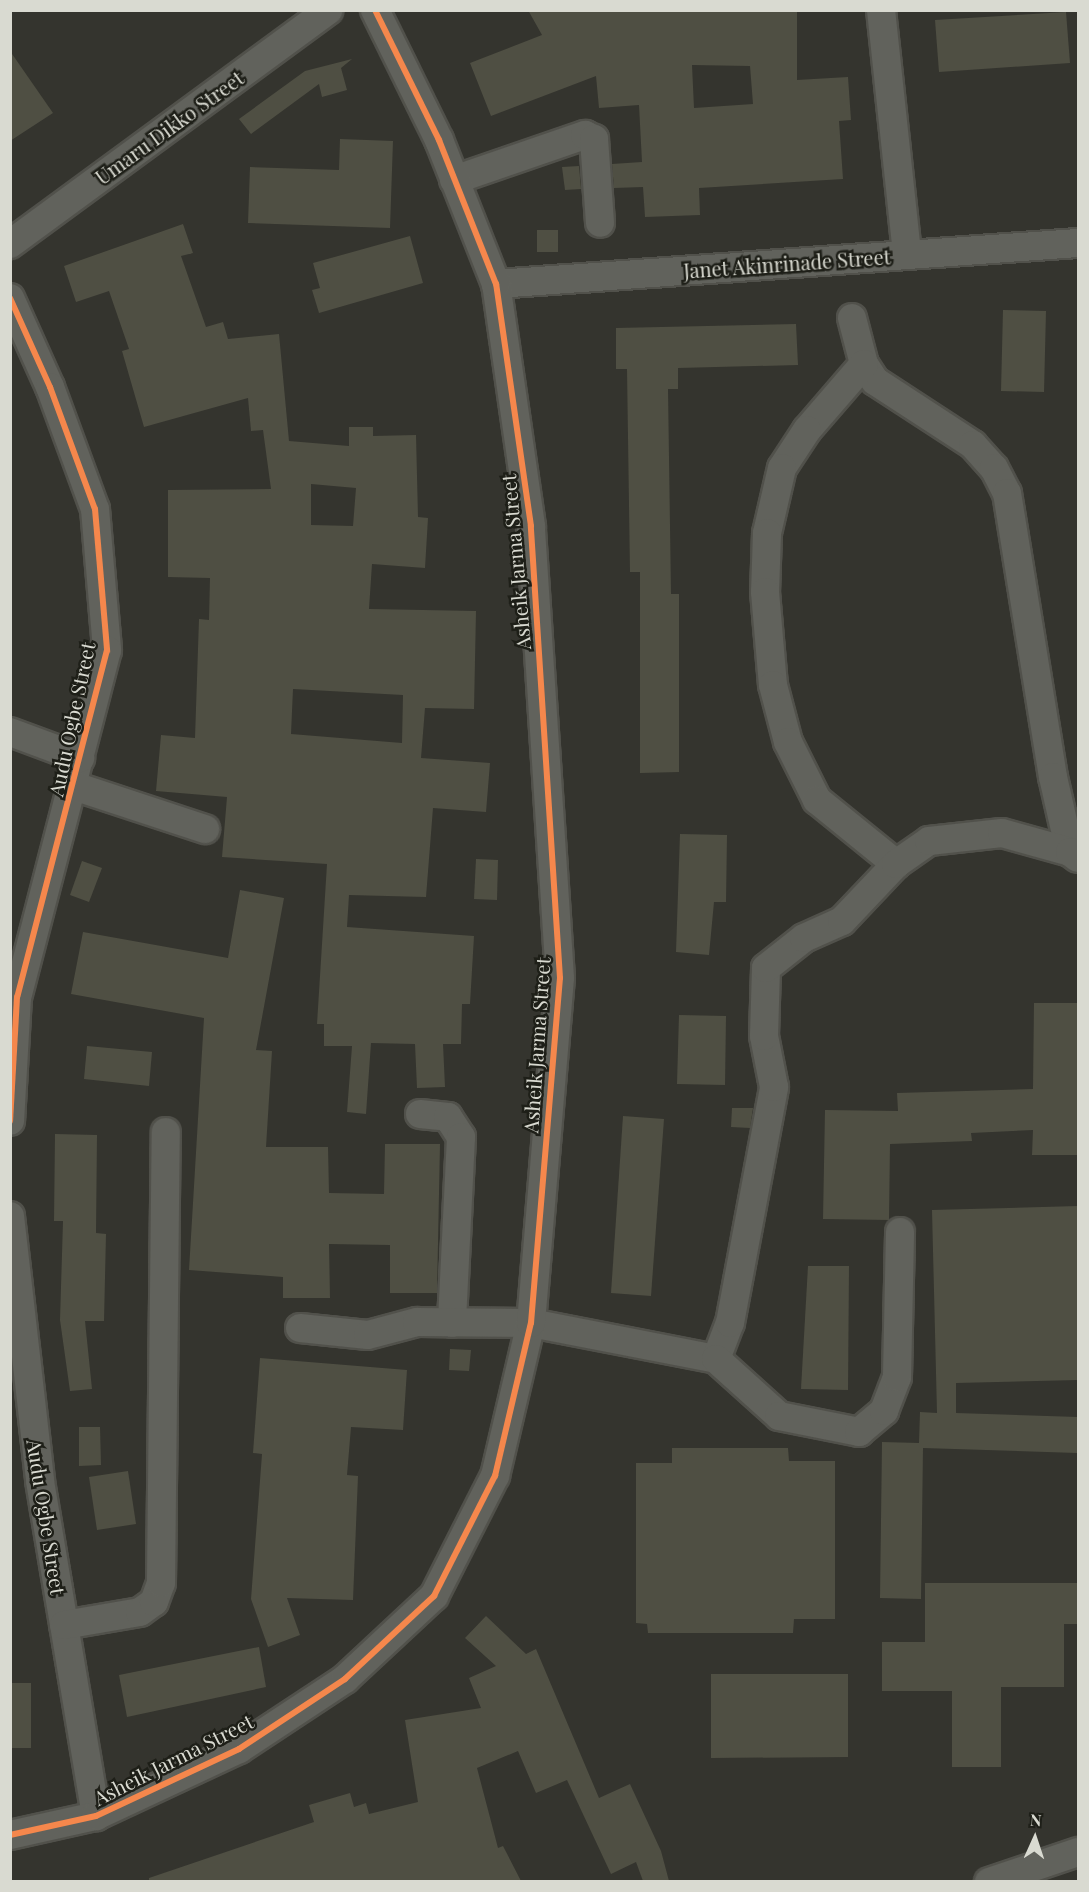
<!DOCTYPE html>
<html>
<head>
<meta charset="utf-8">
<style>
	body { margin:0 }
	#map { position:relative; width:1089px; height:1892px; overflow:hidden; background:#34342e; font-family:"Playfair Display",serif }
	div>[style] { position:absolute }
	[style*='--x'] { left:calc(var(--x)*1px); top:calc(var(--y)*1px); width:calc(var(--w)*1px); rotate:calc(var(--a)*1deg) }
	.building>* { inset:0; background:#4f4f43 }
	.roads { filter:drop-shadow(2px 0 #51514b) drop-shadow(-2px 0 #51514b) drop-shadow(0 2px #51514b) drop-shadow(0 -2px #51514b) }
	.minor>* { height:28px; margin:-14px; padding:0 14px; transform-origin:14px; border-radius:14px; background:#61625c }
	.cycleway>* { height:6px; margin:-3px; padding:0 3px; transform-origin:3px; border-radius:3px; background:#f5874c }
	span { translate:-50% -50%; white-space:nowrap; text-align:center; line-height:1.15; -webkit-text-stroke:5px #1e1f18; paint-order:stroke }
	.street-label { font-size:20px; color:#d9dad1 }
	.frame { position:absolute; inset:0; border:12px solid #d9dad1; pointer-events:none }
	.north { position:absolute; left:1005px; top:1808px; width:60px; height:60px; -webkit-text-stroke:4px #1e1f18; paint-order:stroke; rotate:3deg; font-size:16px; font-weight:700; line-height:24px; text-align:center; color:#d9dad1 }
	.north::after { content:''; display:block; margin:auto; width:21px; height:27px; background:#d9dad1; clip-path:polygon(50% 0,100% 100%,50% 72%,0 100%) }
</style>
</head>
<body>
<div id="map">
	<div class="building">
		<i style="clip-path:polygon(evenodd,528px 10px,797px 10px,797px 80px,848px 77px,851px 120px,839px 121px,843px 179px,699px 188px,700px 215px,645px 217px,643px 187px,614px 188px,612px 164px,642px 162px,639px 105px,599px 108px,596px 76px,491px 116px,470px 63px,542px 35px,528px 10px,692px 65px,750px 66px,753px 104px,694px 108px,692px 65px)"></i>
		<i style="clip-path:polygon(1066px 12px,1070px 63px,939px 72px,935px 20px)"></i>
		<i style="clip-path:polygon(10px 51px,53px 113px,10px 141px)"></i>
		<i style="clip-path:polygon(352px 59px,341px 68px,347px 90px,322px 97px,319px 84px,251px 134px,239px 119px,305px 71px)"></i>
		<i style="clip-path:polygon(340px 139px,393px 141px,390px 228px,248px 223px,250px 167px,339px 170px)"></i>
		<i style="clip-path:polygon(579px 166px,581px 189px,565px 190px,562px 167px)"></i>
		<i style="clip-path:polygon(evenodd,183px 224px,193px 253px,181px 256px,206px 327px,223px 322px,228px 339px,279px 334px,289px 441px,349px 446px,349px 427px,373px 427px,373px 436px,416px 435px,418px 517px,428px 518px,425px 568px,372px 564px,369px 609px,476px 611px,474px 709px,425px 708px,421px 758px,490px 763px,486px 812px,433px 808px,426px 897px,349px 895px,347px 927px,474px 936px,470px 1004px,462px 1004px,461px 1044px,443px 1044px,445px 1087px,417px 1088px,415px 1044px,371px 1043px,366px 1114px,347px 1112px,352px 1046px,324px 1046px,324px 1024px,317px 1024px,327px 864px,222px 857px,227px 797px,156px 791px,161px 735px,195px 738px,199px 619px,209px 620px,210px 578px,168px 577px,168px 490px,271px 489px,263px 430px,251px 431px,248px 398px,144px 427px,122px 351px,129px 349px,109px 291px,76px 302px,64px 266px,183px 224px,311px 484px,356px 488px,353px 526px,311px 525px,311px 484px,183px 224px,293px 689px,403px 695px,402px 743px,291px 734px,293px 689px)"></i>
		<i style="clip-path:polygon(537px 230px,558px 230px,558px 252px,537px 252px)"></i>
		<i style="clip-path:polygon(410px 236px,423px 283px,319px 313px,312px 290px,320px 288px,313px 263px)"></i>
		<i style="clip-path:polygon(1003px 310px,1046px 311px,1044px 392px,1001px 391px)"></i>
		<i style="clip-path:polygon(796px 324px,798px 365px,678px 368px,678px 389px,668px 389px,671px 594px,679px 594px,679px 772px,640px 773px,640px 572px,630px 572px,627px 369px,616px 369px,616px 328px)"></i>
		<i style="clip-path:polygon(680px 834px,727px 835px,726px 902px,714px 902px,709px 955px,676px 952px)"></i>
		<i style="clip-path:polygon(476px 859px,498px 860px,497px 900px,474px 899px)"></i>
		<i style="clip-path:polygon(82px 861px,102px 868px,89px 902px,70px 895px)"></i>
		<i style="clip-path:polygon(240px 890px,284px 898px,256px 1050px,272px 1051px,266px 1147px,328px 1147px,329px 1193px,384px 1194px,385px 1144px,440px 1144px,437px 1293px,390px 1293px,390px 1245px,329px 1244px,330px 1298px,283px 1298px,283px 1277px,189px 1270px,204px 1018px,71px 994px,83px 932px,228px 958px)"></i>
		<i style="clip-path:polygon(1034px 1003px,1078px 1003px,1078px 1155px,1032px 1155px,1033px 1130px,971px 1133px,972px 1141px,890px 1144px,889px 1220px,823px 1219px,825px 1110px,898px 1111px,897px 1093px,1033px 1089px)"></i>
		<i style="clip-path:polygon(679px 1015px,726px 1016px,725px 1085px,677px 1084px)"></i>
		<i style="clip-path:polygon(87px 1046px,152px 1052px,149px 1086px,84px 1079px)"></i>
		<i style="clip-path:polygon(732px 1108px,753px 1108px,750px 1128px,731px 1127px)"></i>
		<i style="clip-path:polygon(623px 1116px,664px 1119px,651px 1296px,611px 1293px)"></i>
		<i style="clip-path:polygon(55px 1134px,97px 1135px,96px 1233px,106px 1234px,104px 1321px,85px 1321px,92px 1389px,70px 1391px,60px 1320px,63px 1221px,54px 1221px)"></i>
		<i style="clip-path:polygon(1078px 1206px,1078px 1380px,956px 1383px,956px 1413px,1078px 1417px,1077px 1453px,923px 1448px,921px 1599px,880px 1598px,882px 1442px,919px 1443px,920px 1412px,937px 1413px,932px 1210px)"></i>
		<i style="clip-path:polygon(808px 1266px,849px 1266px,848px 1390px,801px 1389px)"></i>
		<i style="clip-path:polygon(450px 1349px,471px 1350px,469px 1371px,449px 1370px)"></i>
		<i style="clip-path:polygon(260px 1358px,407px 1370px,403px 1430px,351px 1427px,347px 1475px,358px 1476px,353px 1600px,287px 1598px,300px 1635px,268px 1647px,251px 1599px,262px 1454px,253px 1453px)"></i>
		<i style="clip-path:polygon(79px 1427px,100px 1427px,101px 1465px,79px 1466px)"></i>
		<i style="clip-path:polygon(672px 1448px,788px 1448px,789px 1461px,835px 1461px,835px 1619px,794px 1619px,793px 1633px,648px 1633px,647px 1624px,636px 1623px,636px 1463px,672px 1463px)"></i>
		<i style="clip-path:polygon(128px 1471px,136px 1524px,97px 1530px,89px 1477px)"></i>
		<i style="clip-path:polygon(925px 1583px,1078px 1583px,1078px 1624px,1064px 1624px,1064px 1687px,1001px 1687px,1001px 1767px,952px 1767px,952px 1691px,882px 1691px,882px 1642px,925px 1642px)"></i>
		<i style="clip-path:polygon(486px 1616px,526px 1654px,536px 1649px,599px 1798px,630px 1784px,661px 1851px,669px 1881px,643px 1881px,636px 1862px,611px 1874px,567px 1780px,536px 1793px,518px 1751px,477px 1768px,498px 1848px,503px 1846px,521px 1881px,149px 1881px,149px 1878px,314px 1822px,309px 1805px,350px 1793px,354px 1807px,366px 1803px,369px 1814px,418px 1802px,405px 1720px,481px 1708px,469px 1678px,496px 1666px,465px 1638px)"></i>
		<i style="clip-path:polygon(259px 1647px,266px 1687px,127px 1717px,119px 1675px)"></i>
		<i style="clip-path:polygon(711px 1674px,848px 1674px,848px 1757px,711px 1758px)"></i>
		<i style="clip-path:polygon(10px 1683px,31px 1683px,31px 1748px,10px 1748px)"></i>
	</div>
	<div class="roads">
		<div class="minor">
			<i style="--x:881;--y:10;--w:246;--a:83.9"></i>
			<i style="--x:454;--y:180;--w:139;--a:-19"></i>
			<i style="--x:585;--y:135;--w:10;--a:24"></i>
			<i style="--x:594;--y:139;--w:84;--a:85.9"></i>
			<i style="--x:10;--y:244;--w:395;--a:-36.3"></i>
			<i style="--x:496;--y:284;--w:583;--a:-4.03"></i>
			<i style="--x:10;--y:298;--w:98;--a:65.8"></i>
			<i style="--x:50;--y:387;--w:130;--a:69.8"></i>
			<i style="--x:95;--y:509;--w:142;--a:85.1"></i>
			<i style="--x:107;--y:650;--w:358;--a:104.5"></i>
			<i style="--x:17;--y:997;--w:124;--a:93.2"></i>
			<i style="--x:852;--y:318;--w:48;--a:75.4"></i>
			<i style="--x:864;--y:364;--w:20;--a:57"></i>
			<i style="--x:875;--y:381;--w:117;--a:33.1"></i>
			<i style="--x:973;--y:445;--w:31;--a:48"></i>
			<i style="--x:994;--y:468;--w:28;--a:63"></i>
			<i style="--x:1007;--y:493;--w:288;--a:80.8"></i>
			<i style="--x:1053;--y:777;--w:77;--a:77.2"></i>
			<i style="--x:864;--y:364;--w:87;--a:130.8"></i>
			<i style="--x:807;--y:430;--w:45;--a:123.3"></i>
			<i style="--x:782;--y:468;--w:67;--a:103"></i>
			<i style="--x:767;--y:533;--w:59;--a:91.9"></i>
			<i style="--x:765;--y:592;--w:93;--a:85.1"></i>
			<i style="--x:773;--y:685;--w:59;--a:75.3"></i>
			<i style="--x:788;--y:742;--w:65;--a:63.4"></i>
			<i style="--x:817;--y:800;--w:102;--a:39"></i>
			<i style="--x:10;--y:732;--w:75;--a:20.4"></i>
			<i style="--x:74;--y:786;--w:138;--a:18.2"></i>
			<i style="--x:420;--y:1114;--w:28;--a:6"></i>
			<i style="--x:448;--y:1117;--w:24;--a:57"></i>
			<i style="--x:461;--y:1137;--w:186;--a:92.8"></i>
			<i style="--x:10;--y:1216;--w:267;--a:83.5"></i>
			<i style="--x:40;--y:1481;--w:340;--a:80.5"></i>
			<i style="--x:300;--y:1328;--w:68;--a:5.9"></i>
			<i style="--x:368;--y:1335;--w:51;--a:-14.9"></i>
			<i style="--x:417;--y:1322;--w:114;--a:0.5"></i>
			<i style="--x:531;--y:1323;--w:188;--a:11"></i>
			<i style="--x:716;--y:1359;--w:39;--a:-69"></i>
			<i style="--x:730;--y:1323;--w:240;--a:-79.4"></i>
			<i style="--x:774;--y:1087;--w:52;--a:-101.1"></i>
			<i style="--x:764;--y:1036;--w:68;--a:-88.3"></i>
			<i style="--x:766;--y:968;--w:48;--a:-38.3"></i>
			<i style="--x:804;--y:938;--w:42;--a:-24.1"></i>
			<i style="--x:842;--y:921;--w:79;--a:-46.5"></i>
			<i style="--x:896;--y:864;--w:40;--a:-34.9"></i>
			<i style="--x:929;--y:841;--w:73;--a:-6.3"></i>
			<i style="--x:1002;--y:833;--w:71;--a:15.6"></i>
			<i style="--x:1070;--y:852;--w:10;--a:37"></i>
			<i style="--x:716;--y:1359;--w:85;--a:42.1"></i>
			<i style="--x:779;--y:1416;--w:82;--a:11.3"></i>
			<i style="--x:859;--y:1432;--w:33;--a:-40"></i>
			<i style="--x:884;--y:1411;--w:36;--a:-69"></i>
			<i style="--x:897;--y:1377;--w:145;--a:-88.8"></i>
			<i style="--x:64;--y:1625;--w:77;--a:-9.7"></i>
			<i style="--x:140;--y:1612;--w:17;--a:-36"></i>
			<i style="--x:154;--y:1602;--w:20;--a:-70"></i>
			<i style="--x:161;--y:1583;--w:451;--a:-89.4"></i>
			<i style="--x:10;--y:1835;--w:88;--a:-12.5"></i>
			<i style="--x:96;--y:1816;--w:158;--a:-25.1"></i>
			<i style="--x:239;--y:1749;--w:127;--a:-33.4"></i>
			<i style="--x:345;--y:1679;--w:122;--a:-43"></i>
			<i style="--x:434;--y:1596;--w:135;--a:-63.1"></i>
			<i style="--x:495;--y:1476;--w:157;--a:-76.8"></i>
			<i style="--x:531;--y:1323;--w:346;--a:-85.2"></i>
			<i style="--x:560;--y:978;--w:453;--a:-93.7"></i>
			<i style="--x:531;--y:526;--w:245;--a:-98.2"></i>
			<i style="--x:496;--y:284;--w:155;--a:-111.6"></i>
			<i style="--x:439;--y:140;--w:145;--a:-116.2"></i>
			<i style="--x:989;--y:1882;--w:94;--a:-18.6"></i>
		</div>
	</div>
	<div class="cycleway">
		<i style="--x:10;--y:298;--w:98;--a:65.8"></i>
		<i style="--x:50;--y:387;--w:130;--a:69.8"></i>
		<i style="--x:95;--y:509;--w:142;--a:85.1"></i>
		<i style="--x:107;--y:650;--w:358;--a:104.5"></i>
		<i style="--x:17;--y:997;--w:124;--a:93.2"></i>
		<i style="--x:10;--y:1835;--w:88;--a:-12.5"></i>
		<i style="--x:96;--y:1816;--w:158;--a:-25.1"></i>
		<i style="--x:239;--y:1749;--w:127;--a:-33.4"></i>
		<i style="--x:345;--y:1679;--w:122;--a:-43"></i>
		<i style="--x:434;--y:1596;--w:135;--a:-63.1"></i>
		<i style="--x:495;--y:1476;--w:157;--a:-76.8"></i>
		<i style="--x:531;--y:1323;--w:346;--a:-85.2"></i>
		<i style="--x:560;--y:978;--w:453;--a:-93.7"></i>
		<i style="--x:531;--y:526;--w:245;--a:-98.2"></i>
		<i style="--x:496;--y:284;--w:155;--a:-111.6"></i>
		<i style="--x:439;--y:140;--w:145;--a:-116.2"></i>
	</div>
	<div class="street-label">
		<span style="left:169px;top:127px;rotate:-36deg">Umaru Dikko Street</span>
		<span style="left:787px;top:263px;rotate:-4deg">Janet Akinrinade Street</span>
		<span style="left:515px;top:562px;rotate:-95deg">Asheik Jarma Street</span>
		<span style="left:71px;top:719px;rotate:-78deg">Audu Ogbe Street</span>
		<span style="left:536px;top:1045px;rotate:-86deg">Asheik Jarma Street</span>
		<span style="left:47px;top:1517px;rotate:81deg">Audu Ogbe Street</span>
		<span style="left:173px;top:1759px;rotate:-27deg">Asheik Jarma Street</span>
	</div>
	<div class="frame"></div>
	<div class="north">N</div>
</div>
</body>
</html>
